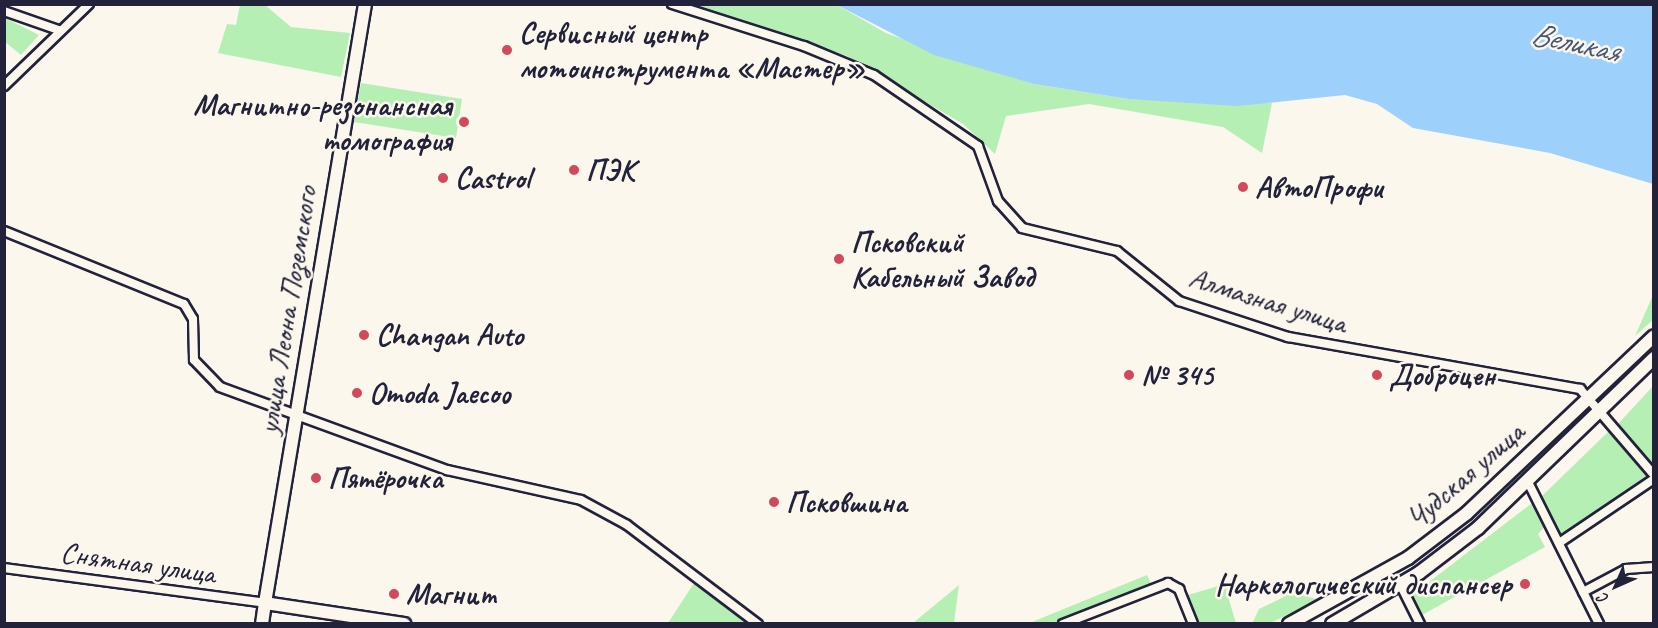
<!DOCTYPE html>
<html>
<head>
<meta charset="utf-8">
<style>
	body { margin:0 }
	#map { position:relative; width:1658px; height:628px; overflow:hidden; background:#fbf7ec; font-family:Caveat,sans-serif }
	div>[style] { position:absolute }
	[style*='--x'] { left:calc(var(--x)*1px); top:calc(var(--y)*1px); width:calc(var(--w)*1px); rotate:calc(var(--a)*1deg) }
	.green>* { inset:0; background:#b6efb3 }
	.water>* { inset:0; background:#9dd1fb }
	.roads { filter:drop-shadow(2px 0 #22223b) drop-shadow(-2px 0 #22223b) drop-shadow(0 2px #22223b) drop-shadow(0 -2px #22223b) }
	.minor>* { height:8px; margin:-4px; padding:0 4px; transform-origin:4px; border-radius:4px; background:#fbf7ec }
	.primary>* { height:12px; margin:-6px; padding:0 6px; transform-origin:6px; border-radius:6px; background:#fbf7ec }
	.trunk>* { height:12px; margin:-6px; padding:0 6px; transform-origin:6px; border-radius:6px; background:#fbf7ec }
	.dots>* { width:16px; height:16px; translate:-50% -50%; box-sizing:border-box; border:3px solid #fbf7ec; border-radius:50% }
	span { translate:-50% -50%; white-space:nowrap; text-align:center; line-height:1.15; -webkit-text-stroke:5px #fbf7ec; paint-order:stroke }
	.poi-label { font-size:30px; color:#22223b; font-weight:700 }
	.left { translate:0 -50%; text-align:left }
	.right { translate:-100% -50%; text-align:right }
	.street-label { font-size:30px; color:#22223b }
	.water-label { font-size:32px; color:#475775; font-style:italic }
	.frame { position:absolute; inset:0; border:6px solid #22223b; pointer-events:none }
	.north { position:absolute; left:1586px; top:556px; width:60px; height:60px; -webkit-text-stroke:4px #fbf7ec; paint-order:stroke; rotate:225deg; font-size:16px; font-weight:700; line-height:24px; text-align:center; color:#22223b }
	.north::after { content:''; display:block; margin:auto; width:21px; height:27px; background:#22223b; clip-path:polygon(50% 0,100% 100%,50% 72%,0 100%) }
</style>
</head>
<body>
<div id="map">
	<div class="green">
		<i style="clip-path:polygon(240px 5px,265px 5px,291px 27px,350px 33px,341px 77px,218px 53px,227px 24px,236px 25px)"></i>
		<i style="clip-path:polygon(687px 5px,837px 5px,886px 33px,1034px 84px,1128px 99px,1272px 103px,1262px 153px,1223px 127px,1089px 104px,1006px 116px,995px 154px,963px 124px,847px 56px)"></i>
		<i style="clip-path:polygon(5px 18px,39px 35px,21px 55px,5px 42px)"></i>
		<i style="clip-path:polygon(361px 83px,462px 99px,456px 138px,354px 122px)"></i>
		<i style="clip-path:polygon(1653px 295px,1653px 320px,1635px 336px)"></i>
		<i style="clip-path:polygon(1653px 386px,1653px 469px,1618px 424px)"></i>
		<i style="clip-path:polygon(1612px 428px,1648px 475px,1561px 534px,1541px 497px)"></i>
		<i style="clip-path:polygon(1532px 503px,1544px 527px,1538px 534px,1545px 547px,1422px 615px,1412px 595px)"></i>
		<i style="clip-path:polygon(1147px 575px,1152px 586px,1057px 623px,1027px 624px)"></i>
		<i style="clip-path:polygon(1233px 575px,1239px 582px,1226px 590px,1236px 623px,1197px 623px,1188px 595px,1235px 581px)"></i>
		<i style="clip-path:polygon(694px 583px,748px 623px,668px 623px)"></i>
		<i style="clip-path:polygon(959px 585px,954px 623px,913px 623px)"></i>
		<i style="clip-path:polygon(1292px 593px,1321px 600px,1270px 623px,1252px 624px,1259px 609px)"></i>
	</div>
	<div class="water">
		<i style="clip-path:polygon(837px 5px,1653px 5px,1653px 184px,1550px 153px,1413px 128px,1377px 104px,1345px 95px,1237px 106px,1128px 99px,1034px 84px,934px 55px)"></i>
	</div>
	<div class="roads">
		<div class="minor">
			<i style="--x:672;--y:4;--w:139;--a:17.7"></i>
			<i style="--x:804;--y:46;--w:76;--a:22.5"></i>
			<i style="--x:874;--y:75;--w:126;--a:34.3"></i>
			<i style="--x:978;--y:146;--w:59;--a:70"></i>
			<i style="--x:998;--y:201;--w:36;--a:48"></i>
			<i style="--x:1022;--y:228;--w:98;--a:13.6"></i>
			<i style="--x:1117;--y:251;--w:80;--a:38.9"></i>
			<i style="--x:1179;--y:301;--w:115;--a:18.3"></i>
			<i style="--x:1288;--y:337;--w:297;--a:10.1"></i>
			<i style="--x:1580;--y:389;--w:113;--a:49.3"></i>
			<i style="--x:4;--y:11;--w:60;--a:19.3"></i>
			<i style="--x:4;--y:86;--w:118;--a:-44"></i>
			<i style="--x:4;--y:231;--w:194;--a:22.1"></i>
			<i style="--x:184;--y:304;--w:17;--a:59"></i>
			<i style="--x:193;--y:319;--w:41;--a:88.6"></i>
			<i style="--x:194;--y:360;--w:37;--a:46"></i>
			<i style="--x:220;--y:387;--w:242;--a:20.1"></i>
			<i style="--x:447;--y:470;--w:137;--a:12.6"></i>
			<i style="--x:581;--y:500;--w:52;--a:28.5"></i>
			<i style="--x:627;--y:525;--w:164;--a:37.1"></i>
			<i style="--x:1529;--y:484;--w:157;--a:63.4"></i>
			<i style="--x:1559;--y:543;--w:115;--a:-34"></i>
			<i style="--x:4;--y:568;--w:263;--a:7.6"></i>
			<i style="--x:1400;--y:584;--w:45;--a:63.4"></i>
			<i style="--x:1583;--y:592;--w:49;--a:-28.1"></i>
			<i style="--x:1626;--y:569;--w:28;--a:-4"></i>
			<i style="--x:1063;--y:624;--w:113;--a:-21.3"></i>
			<i style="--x:1168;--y:583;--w:13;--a:29"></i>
			<i style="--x:1179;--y:589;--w:38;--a:68"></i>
		</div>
		<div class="primary">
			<i style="--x:265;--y:603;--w:607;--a:-80.52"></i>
		</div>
		<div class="trunk">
			<i style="--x:262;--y:624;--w:21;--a:-82"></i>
			<i style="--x:265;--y:603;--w:141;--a:8.6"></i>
			<i style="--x:1289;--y:624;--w:136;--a:-29"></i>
			<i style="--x:1408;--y:558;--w:74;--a:-37.3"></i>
			<i style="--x:1467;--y:513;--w:257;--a:-43.4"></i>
			<i style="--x:1332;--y:624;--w:101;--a:-30.4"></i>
			<i style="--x:1419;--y:573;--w:74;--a:-37.3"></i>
			<i style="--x:1478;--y:528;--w:245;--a:-44"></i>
		</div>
	</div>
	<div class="dots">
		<i style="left:507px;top:50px;background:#d1495b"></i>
		<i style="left:464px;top:122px;background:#d1495b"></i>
		<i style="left:574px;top:170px;background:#d1495b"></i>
		<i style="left:443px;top:178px;background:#d1495b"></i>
		<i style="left:1243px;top:187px;background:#d1495b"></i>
		<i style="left:839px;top:259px;background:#d1495b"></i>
		<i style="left:364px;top:335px;background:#d1495b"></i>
		<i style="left:1129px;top:375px;background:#d1495b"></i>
		<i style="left:1377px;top:375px;background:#d1495b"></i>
		<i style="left:357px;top:393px;background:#d1495b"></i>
		<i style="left:316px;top:478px;background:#d1495b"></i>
		<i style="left:774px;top:502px;background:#d1495b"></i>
		<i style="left:1525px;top:584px;background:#d1495b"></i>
		<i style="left:394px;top:594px;background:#d1495b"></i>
	</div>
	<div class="poi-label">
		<span class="left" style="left:519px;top:50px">Сервисный центр<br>мотоинструмента «Мастер»</span>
		<span class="right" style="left:452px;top:122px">Магнитно-резонансная<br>томография</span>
		<span class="left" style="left:586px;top:170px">ПЭК</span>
		<span class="left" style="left:455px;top:178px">Castrol</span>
		<span class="left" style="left:1255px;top:187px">АвтоПрофи</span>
		<span class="left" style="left:851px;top:259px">Псковский<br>Кабельный Завод</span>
		<span class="left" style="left:376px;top:335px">Changan Auto</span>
		<span class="left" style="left:1141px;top:375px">№ 345</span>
		<span class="left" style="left:1389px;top:375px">Доброцен</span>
		<span class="left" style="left:369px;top:393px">Omoda Jaecoo</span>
		<span class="left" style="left:328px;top:478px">Пятёрочка</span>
		<span class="left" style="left:786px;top:502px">Псковшина</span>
		<span class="right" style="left:1512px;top:584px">Наркологический диспансер</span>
		<span class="left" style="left:406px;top:594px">Магнит</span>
	</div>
	<div class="street-label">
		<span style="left:1268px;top:300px;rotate:17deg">Алмазная улица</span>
		<span style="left:287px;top:310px;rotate:-81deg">улица Леона Поземского</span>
		<span style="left:1465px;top:475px;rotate:-41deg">Чудская улица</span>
		<span style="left:138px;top:563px;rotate:8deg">Снятная улица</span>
	</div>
	<div class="water-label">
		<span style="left:1575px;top:43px;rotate:12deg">Великая</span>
	</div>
	<div class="frame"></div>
	<div class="north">С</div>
</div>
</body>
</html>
